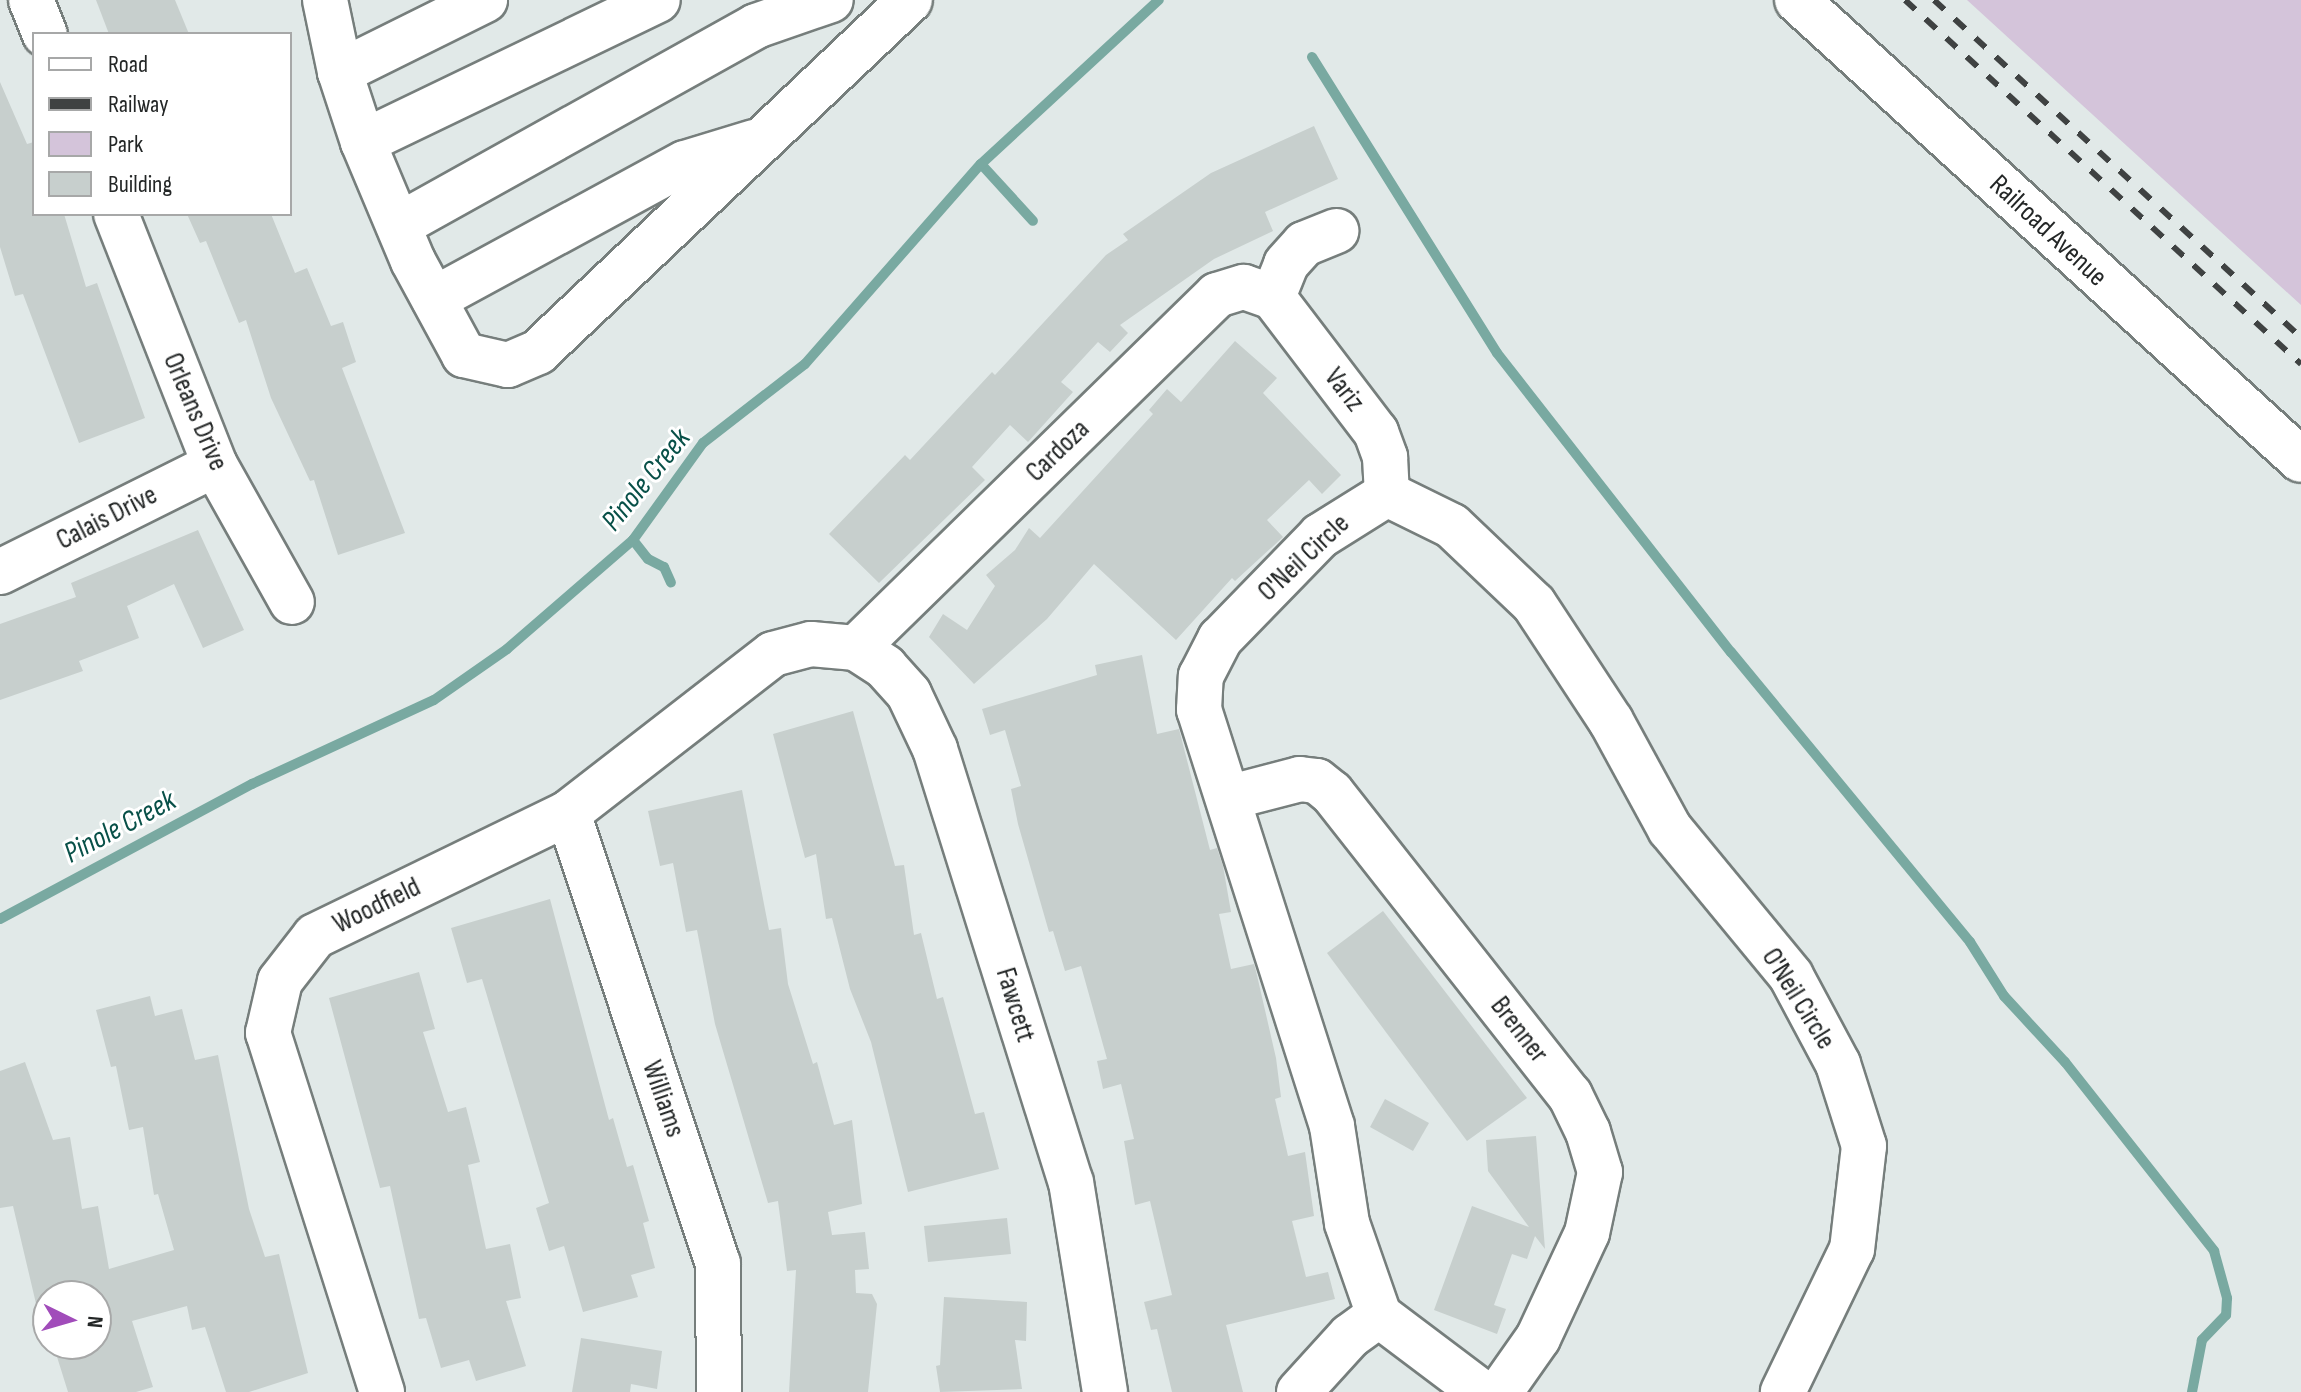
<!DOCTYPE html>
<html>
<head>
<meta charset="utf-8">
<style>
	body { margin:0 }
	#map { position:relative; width:2301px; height:1392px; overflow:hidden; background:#e1e9e8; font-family:"Sofia Sans Condensed",sans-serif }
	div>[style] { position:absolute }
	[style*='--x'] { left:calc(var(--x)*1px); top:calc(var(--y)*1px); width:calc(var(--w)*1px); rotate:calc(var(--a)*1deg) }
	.green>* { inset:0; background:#d4c4da }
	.stream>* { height:10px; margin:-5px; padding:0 5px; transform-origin:5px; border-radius:5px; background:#79a9a1 }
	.building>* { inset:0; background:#c7cfcd }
	.roads { filter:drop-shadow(2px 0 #767e7c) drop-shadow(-2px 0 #767e7c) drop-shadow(0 2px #767e7c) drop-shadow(0 -2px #767e7c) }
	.minor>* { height:44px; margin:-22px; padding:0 22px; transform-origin:22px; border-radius:22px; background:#fff }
	.rail>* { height:6px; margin-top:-3px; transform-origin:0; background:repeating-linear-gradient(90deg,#3f4242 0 14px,transparent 0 28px) }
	span { translate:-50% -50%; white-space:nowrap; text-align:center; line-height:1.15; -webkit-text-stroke:6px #fff; paint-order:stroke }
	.street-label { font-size:28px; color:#232626 }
	.water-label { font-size:30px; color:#085048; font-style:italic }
	.legend { position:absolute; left:32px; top:32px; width:260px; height:184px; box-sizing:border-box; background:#fff; border:2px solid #a7a8a8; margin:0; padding:10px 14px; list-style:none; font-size:24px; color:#232626 }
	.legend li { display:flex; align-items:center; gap:16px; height:40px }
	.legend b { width:40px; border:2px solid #a7a8a8 }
	.north { position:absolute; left:32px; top:1280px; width:80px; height:80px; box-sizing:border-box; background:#fff; border:2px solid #a7a8a8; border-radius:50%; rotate:95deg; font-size:22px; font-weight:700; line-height:32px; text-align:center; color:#232626 }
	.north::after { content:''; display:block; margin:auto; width:28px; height:36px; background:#a14cba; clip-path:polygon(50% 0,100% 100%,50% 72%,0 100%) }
</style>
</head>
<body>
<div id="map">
	<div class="green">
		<i style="clip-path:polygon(1967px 0,2301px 0,2301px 305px,1990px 21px)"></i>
	</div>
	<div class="stream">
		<i style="--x:1312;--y:57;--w:349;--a:58"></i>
		<i style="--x:1497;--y:353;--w:380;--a:52"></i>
		<i style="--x:1731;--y:652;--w:376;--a:50.5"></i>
		<i style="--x:1970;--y:942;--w:64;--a:57.8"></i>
		<i style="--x:2004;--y:996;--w:90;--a:47.3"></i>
		<i style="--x:2065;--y:1062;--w:241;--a:51.7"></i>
		<i style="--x:2214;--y:1251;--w:49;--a:74.5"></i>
		<i style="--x:2227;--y:1298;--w:17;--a:93"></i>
		<i style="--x:2226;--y:1315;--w:35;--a:134"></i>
		<i style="--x:2202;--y:1340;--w:53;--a:100.9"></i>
		<i style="--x:981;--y:164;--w:77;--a:47.6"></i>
		<i style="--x:633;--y:540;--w:24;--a:52"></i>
		<i style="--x:648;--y:559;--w:18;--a:27"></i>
		<i style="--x:664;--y:567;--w:17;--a:66"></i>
		<i style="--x:0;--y:919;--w:286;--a:-28.2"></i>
		<i style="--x:252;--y:784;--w:200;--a:-24.8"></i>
		<i style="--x:434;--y:700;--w:89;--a:-34.9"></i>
		<i style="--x:507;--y:649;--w:167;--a:-40.9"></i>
		<i style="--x:633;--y:540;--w:120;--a:-54.2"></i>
		<i style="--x:703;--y:443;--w:129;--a:-37.8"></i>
		<i style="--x:805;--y:364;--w:266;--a:-48.7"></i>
		<i style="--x:981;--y:164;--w:242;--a:-42.7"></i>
	</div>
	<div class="building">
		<i style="clip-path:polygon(96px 0,175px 0,189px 34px,109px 34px)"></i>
		<i style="clip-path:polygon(0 82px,27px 144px,34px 142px,34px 214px,64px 214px,86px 287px,97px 283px,145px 418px,79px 443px,23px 294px,15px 296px,0 247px)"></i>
		<i style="clip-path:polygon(1314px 126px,1338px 179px,1265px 212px,1273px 231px,1214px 259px,1120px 325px,1128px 333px,1110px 352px,1098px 342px,1061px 382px,1073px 392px,1028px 442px,1010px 425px,972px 467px,985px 480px,879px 583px,829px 534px,905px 455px,910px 460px,992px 372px,995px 375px,1106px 255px,1128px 240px,1123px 234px,1211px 173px)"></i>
		<i style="clip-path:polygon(187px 214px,271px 214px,295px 273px,307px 268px,331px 326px,343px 322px,356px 362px,342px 368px,405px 533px,338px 555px,314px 480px,310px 481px,271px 398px,246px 320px,239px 323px,206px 241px,200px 243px)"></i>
		<i style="clip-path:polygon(1235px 341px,1277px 378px,1263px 393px,1341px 475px,1322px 494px,1309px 480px,1267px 520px,1283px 537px,1235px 581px,1232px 578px,1176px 640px,1094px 564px,1047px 619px,974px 684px,929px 637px,943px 614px,967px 630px,995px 586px,986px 575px,1015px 550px,1029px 528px,1040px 538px,1153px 414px,1149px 410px,1167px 389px,1181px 402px)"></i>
		<i style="clip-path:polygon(198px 530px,244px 630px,203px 648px,174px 584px,127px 606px,139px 638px,79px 661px,83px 671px,0 700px,0 624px,76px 597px,71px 583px)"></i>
		<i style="clip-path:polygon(1142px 655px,1157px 734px,1179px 729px,1210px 850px,1217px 848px,1223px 866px,1231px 912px,1219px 914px,1231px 969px,1254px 964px,1256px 971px,1276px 1058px,1281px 1097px,1275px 1099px,1288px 1156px,1305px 1152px,1314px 1216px,1292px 1221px,1306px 1277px,1328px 1272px,1335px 1299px,1226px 1325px,1243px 1392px,1172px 1392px,1157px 1329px,1151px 1330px,1144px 1302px,1172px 1295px,1150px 1201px,1135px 1205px,1124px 1141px,1134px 1139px,1121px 1084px,1103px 1089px,1097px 1061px,1107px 1059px,1081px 966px,1065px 971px,1053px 931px,1049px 932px,1018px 824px,1011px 789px,1021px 786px,1005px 730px,990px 735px,982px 709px,1097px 675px,1095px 665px)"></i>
		<i style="clip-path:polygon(853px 711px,895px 866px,904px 865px,914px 935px,921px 933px,937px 999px,943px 997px,975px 1114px,984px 1112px,999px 1169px,908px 1192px,871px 1042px,850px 989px,832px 918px,826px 919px,816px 854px,805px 858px,773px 734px)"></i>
		<i style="clip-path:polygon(742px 790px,769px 930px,781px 928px,788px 984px,813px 1064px,817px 1062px,834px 1125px,852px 1120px,862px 1204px,828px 1212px,832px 1235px,865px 1232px,869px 1269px,855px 1270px,856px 1293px,872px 1294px,877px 1304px,868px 1392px,789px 1392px,796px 1270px,787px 1271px,778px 1201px,768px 1203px,715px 1024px,697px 930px,686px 932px,673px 863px,660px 866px,648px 811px)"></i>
		<i style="clip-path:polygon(550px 899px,609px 1120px,613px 1118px,627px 1167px,633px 1165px,649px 1221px,643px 1223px,655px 1268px,631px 1275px,638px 1297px,583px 1312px,564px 1246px,549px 1251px,536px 1208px,549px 1203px,482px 979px,467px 983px,451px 928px)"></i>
		<i style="clip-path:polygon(1383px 911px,1527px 1098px,1467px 1141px,1327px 953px)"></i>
		<i style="clip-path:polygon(419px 972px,435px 1029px,423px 1032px,448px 1112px,466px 1107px,480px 1162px,468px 1165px,486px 1249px,510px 1244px,521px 1298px,506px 1301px,526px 1366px,476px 1381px,469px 1360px,441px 1368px,426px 1318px,419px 1319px,390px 1186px,380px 1188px,329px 998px)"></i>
		<i style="clip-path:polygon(150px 996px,155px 1016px,182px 1009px,195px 1060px,218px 1055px,249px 1209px,265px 1257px,279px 1254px,308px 1373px,249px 1392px,226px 1392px,205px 1327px,192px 1330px,187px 1306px,132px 1321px,153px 1387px,136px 1392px,68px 1392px,53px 1344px,96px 1344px,96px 1296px,48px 1296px,48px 1344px,52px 1344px,46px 1346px,13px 1206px,0 1208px,0 1071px,25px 1062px,53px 1140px,70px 1137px,82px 1209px,98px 1206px,109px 1269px,174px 1250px,158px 1194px,154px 1195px,143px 1127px,129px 1130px,116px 1066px,111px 1067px,96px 1010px)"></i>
		<i style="clip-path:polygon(1385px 1099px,1429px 1123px,1413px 1151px,1370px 1127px)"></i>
		<i style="clip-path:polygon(1536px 1136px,1545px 1249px,1535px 1236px,1527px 1259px,1512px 1254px,1494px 1305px,1506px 1309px,1497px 1334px,1434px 1310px,1472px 1206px,1529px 1227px,1488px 1171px,1486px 1140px)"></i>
		<i style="clip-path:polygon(1007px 1218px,1011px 1254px,928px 1262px,924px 1226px)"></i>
		<i style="clip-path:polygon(944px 1297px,1027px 1302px,1026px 1341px,1015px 1340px,1022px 1389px,940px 1392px,936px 1366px,940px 1365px)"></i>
		<i style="clip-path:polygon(581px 1338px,662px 1351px,657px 1389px,631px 1384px,630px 1392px,572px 1392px)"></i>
	</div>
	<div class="roads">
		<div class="minor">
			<i style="--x:31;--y:0;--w:37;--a:68"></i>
			<i style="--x:325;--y:0;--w:74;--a:78.2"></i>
			<i style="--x:340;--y:72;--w:74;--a:71.8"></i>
			<i style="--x:363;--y:142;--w:129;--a:67.2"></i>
			<i style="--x:413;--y:261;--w:107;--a:61.5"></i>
			<i style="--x:464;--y:355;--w:45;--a:12.8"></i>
			<i style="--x:508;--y:365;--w:33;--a:-23"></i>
			<i style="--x:538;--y:352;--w:512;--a:-43.42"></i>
			<i style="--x:1797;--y:0;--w:682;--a:42.39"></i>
			<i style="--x:340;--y:72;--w:162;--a:-26.4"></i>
			<i style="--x:363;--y:142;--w:327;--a:-25.7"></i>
			<i style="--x:116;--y:214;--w:270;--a:68.5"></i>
			<i style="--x:215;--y:465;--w:157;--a:60.7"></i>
			<i style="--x:399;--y:225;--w:409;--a:-29.1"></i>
			<i style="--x:756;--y:26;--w:79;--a:-19.1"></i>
			<i style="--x:1273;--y:297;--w:170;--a:52.7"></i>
			<i style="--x:1376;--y:432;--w:27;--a:70"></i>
			<i style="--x:1385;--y:457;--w:37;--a:87"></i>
			<i style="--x:1273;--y:297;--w:35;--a:-68"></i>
			<i style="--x:1286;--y:264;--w:27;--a:-48"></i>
			<i style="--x:1304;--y:244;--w:35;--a:-22"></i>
			<i style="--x:434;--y:299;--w:285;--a:-28.5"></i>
			<i style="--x:685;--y:163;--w:72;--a:-16.9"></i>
			<i style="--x:0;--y:572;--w:240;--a:-26.5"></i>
			<i style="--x:856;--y:648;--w:505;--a:-44.36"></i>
			<i style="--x:1217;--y:295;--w:28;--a:-17"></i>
			<i style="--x:1244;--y:287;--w:31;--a:19"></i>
			<i style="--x:1231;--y:797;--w:71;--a:-14.6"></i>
			<i style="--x:1300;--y:779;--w:17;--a:7"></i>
			<i style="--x:1317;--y:781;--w:19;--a:39"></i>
			<i style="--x:1332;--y:793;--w:385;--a:51.8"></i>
			<i style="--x:1570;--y:1095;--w:41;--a:64.1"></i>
			<i style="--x:1588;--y:1132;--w:42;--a:73.3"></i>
			<i style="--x:1600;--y:1172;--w:62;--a:102"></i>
			<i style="--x:1587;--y:1233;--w:116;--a:115"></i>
			<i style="--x:1538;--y:1338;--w:66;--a:125.1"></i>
			<i style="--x:568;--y:813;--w:474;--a:71.6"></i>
			<i style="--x:718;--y:1263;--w:129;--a:89.6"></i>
			<i style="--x:382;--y:1392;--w:377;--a:-107.6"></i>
			<i style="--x:268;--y:1033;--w:53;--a:-77"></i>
			<i style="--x:280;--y:981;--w:57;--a:-52.1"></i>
			<i style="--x:315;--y:936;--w:281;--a:-25.9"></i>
			<i style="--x:568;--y:813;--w:259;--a:-37.8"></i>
			<i style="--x:773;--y:654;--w:39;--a:-15"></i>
			<i style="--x:811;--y:644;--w:45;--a:5.1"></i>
			<i style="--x:856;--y:648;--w:35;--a:33"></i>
			<i style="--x:885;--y:667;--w:36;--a:48"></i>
			<i style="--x:909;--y:694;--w:61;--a:64.7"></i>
			<i style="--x:935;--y:749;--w:454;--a:72.6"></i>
			<i style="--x:1071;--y:1182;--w:213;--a:80.8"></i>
			<i style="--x:1299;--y:1392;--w:76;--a:-47.7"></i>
			<i style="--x:1350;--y:1336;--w:36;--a:-36"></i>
			<i style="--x:1481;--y:1392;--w:128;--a:-143"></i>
			<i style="--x:1379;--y:1315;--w:97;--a:-109.2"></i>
			<i style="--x:1347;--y:1223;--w:98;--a:-98.8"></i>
			<i style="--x:1332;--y:1126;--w:437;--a:-107.7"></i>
			<i style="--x:1199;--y:710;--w:34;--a:-87"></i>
			<i style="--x:1201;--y:676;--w:42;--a:-62.8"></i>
			<i style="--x:1220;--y:639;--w:144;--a:-45.8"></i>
			<i style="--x:1320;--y:536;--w:79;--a:-32.1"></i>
			<i style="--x:1387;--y:494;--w:72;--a:26.2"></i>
			<i style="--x:1452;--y:526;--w:113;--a:43.6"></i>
			<i style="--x:1534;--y:604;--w:140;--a:56.7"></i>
			<i style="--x:1611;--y:721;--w:123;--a:61.4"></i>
			<i style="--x:1670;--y:829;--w:190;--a:50.5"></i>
			<i style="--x:1791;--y:976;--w:100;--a:61.9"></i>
			<i style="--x:1838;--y:1064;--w:86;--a:72.4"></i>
			<i style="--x:1864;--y:1146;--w:104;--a:96.6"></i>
			<i style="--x:1852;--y:1249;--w:159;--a:115.8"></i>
		</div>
	</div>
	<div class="rail">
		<i style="--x:1905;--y:0;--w:538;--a:42.59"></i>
		<i style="--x:1934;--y:0;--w:499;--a:42.6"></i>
	</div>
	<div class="street-label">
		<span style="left:2048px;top:231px;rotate:43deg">Railroad Avenue</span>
		<span style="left:1344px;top:390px;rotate:52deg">Variz</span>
		<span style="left:195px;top:412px;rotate:67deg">Orleans Drive</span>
		<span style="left:1058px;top:451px;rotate:-44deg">Cardoza</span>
		<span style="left:107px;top:518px;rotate:-27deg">Calais Drive</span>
		<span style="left:1304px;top:558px;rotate:-43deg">O'Neil Circle</span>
		<span style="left:377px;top:906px;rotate:-26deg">Woodfield</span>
		<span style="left:1798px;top:999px;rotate:58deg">O'Neil Circle</span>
		<span style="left:1015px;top:1005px;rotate:73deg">Fawcett</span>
		<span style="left:1519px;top:1030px;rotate:52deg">Brenner</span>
		<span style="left:663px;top:1099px;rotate:71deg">Williams</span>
	</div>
	<div class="water-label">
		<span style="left:646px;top:480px;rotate:-51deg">Pinole Creek</span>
		<span style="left:120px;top:827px;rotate:-28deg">Pinole Creek</span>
	</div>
	<ul class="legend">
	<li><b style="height:10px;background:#fff"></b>Road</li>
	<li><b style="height:10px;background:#3f4242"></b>Railway</li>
	<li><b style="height:22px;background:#d4c4da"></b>Park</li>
	<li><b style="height:22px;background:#c7cfcd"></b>Building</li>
	</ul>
	<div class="north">N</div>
</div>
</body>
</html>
